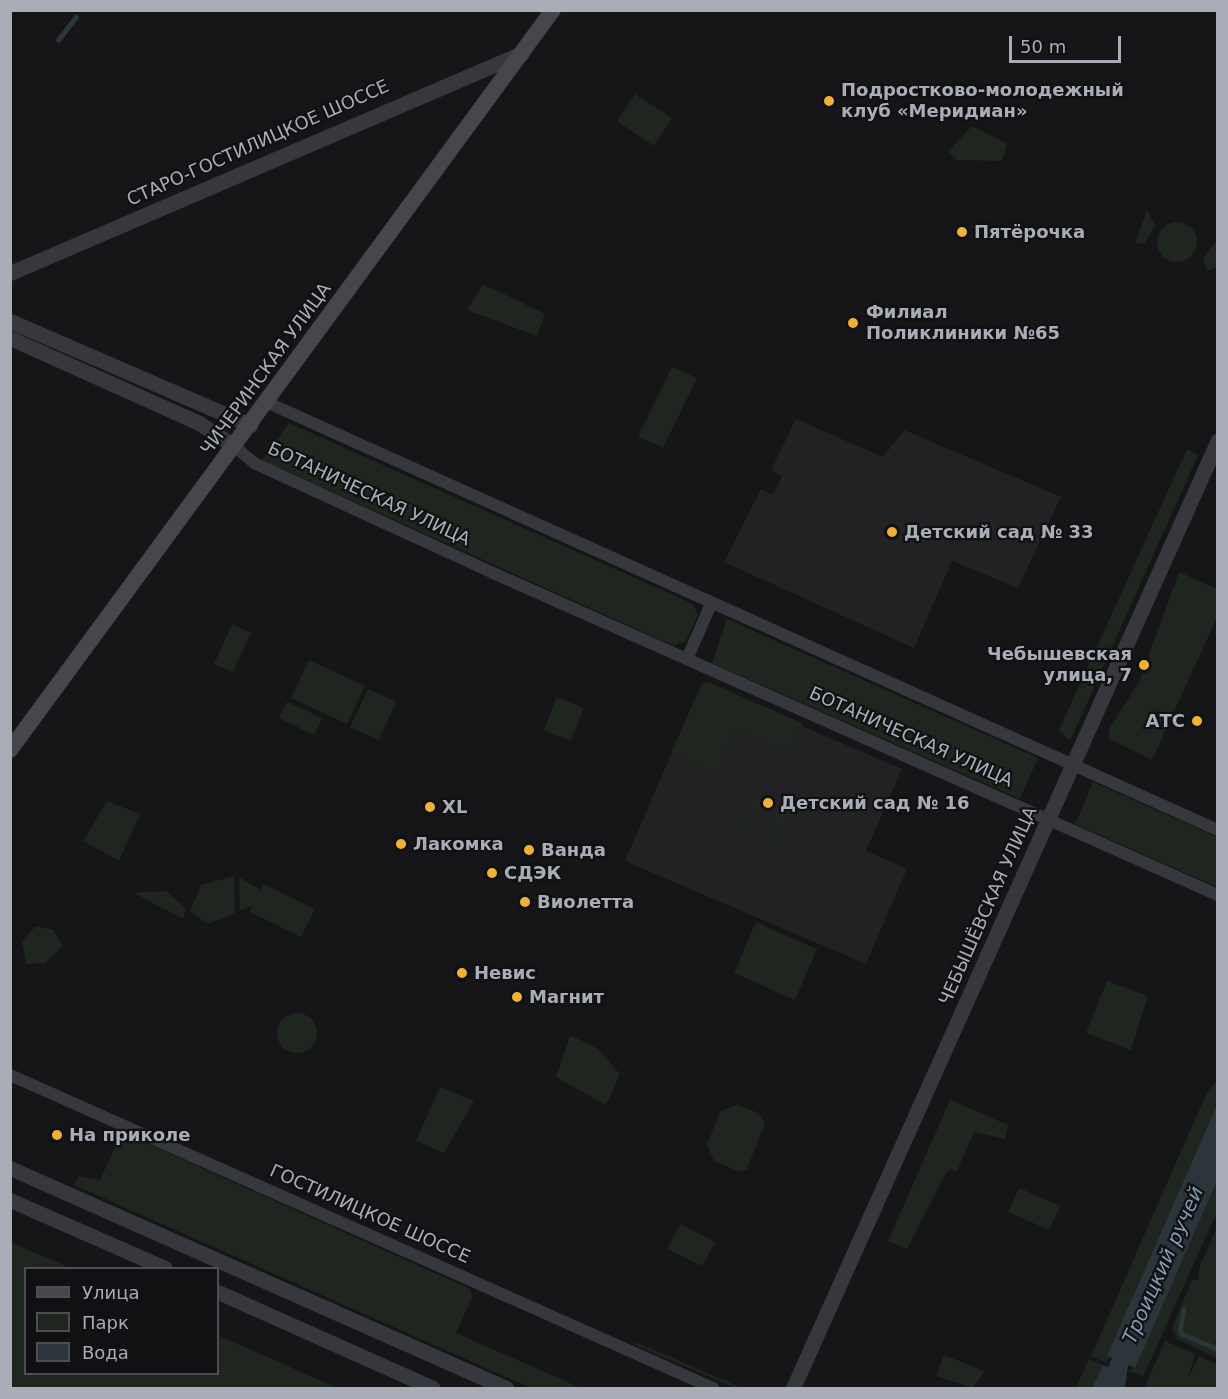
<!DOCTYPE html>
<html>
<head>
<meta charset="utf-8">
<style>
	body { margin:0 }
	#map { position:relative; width:1228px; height:1399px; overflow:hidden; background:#161618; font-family:"DejaVu Sans",sans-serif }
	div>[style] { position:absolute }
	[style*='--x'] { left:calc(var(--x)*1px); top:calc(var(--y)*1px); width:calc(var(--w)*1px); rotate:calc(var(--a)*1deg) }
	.built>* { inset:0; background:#222225 }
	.green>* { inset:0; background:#1e261f }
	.round { border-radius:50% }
	.water>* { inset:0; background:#2c353c }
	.stream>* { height:4.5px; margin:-2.25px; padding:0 2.25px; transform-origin:2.25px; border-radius:2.25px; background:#2c353c }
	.minor>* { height:12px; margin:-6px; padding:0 6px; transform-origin:6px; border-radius:6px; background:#37383d }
	.tertiary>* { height:15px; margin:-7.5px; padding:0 7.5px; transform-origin:7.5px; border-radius:7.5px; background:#37383d }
	.secondary>* { height:16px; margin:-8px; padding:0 8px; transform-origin:8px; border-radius:8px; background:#45474d }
	.dots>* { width:16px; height:16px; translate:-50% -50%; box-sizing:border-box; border:3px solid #111113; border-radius:50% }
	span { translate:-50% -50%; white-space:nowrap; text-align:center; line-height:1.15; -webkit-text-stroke:4.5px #111113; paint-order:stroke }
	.poi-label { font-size:18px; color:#a8adb8; font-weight:700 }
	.left { translate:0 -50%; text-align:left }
	.right { translate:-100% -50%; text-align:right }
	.street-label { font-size:18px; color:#a8adb8 }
	.water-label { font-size:20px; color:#7f9bb3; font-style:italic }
	.frame { position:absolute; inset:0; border:12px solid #a8adb8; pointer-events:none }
	.legend { position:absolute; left:24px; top:1267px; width:195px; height:108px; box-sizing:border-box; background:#111113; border:2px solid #4d4f55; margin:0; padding:8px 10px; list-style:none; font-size:18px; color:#a8adb8 }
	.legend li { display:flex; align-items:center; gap:12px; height:30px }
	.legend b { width:30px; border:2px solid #4d4f55 }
	.scale { position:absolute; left:1009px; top:36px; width:112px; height:27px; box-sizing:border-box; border:3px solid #a8adb8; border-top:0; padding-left:8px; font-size:18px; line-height:21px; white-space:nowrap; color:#a8adb8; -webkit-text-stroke:4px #111113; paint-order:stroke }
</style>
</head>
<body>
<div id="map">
	<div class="built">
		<i style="clip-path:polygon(796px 419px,883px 457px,904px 430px,1061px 497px,1018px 588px,952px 561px,914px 648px,724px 562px,761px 489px,773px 495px,782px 476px,771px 470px)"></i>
		<i style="clip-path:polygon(702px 683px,902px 769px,866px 851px,907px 869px,866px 964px,625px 861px)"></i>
	</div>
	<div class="green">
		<i style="clip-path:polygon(635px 94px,672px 118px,654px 146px,617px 121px)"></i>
		<i style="clip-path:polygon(972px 126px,1007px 143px,1002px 161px,957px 160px,948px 152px)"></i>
		<i style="clip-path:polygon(1147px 209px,1155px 226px,1145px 243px,1135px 244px)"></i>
		<i class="round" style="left:1157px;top:222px;width:40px;height:40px"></i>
		<i style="clip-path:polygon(1217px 240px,1217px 267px,1207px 271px,1203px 258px)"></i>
		<i style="clip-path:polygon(483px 284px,545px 314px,537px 336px,467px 310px)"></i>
		<i style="clip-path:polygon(672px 367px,697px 378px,663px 448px,638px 436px)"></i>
		<i style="clip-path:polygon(289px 423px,693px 604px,698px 615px,686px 641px,674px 646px,262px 460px)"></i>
		<i style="clip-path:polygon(1187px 449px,1198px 455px,1070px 741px,1059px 730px)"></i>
		<i style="clip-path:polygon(1179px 572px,1217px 589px,1217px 617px,1152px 760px,1109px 739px,1109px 729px,1139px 682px)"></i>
		<i style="clip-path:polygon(727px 619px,1038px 758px,1020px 799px,712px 663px)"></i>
		<i style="clip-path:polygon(232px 624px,251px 633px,233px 672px,214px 664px)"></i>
		<i style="clip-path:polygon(309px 660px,365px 686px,347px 724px,291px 698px)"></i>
		<i style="clip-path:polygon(708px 682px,802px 723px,793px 744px,781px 749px,735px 729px,716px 772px,671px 753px,702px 683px)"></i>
		<i style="clip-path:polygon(368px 689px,396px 702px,379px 740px,350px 727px)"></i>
		<i style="clip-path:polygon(557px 697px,584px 708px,571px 741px,544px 730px)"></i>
		<i style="clip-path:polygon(287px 702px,322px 718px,314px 735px,279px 718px)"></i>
		<i style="clip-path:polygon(1093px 782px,1217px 837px,1217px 887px,1075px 824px)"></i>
		<i style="clip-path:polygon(723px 783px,709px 823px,735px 835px,752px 797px,763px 802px,739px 840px,705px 826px)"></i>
		<i style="clip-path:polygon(107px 801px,140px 814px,119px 861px,83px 841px)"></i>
		<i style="clip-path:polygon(777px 808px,788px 813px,772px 850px,797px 862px,817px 826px,798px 868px,765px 852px)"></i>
		<i style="clip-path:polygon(234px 876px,235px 913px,208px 924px,190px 911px,201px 885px)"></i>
		<i style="clip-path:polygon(239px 877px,260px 890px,256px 899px,264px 884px,315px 909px,301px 937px,250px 912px,252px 906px,240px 910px)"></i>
		<i style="clip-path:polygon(166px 891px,186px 909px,183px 919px,134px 893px)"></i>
		<i style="clip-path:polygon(756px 922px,817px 949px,795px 1000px,734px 973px)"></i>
		<i style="clip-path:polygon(36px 926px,53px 930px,63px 946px,45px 963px,26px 964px,22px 941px)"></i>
		<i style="clip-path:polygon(1107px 981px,1148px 996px,1131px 1050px,1086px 1033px)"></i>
		<i class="round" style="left:277px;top:1013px;width:40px;height:40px"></i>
		<i style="clip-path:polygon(570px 1035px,598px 1049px,620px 1074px,606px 1105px,556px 1077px)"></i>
		<i style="clip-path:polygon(1217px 1080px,1217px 1105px,1107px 1363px,1091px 1356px,1207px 1092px)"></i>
		<i style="clip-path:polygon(440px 1087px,474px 1101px,444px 1153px,416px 1141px)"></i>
		<i style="clip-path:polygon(950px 1100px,1008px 1125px,1005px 1139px,974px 1132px,957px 1171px,950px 1169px,945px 1175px,907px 1249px,888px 1241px)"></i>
		<i style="clip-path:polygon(737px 1105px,759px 1113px,765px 1123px,747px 1169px,741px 1172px,714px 1161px,707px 1145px,720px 1111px)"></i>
		<i style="clip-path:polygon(122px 1132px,470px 1289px,472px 1297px,456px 1333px,581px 1388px,531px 1388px,74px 1185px,79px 1176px,100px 1180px)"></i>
		<i style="clip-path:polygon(1217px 1181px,1217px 1212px,1143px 1377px,1128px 1371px,1135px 1367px)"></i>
		<i style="clip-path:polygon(1019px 1188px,1060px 1206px,1049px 1230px,1008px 1212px)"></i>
		<i style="clip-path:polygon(680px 1224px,715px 1242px,702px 1266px,667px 1249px)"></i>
		<i style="clip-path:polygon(1217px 1227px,1218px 1358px,1217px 1358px,1177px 1339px,1172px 1328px,1192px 1280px,1199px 1280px,1199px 1268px)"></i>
		<i style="clip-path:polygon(10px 1242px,70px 1268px,26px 1268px,26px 1374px,218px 1374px,218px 1335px,337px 1388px,11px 1388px)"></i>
		<i style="clip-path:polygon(1165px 1341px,1195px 1354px,1188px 1378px,1199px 1356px,1217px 1364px,1217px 1388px,1144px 1388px)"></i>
		<i style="clip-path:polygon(636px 1342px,737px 1386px,736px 1388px,635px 1345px)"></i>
		<i style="clip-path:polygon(944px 1355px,985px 1371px,973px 1388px,936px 1376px)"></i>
		<i style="clip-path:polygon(1089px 1359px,1103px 1365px,1092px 1388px,1076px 1388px)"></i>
	</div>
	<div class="water">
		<i style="clip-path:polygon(1217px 1105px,1217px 1181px,1135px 1368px,1128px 1365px,1125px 1388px,1092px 1388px,1103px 1365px,1108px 1367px,1112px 1358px,1107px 1356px)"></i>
	</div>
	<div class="stream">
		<i style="--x:58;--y:40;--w:29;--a:-52"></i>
		<i style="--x:1184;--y:1309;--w:24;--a:99"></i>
		<i style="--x:1180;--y:1333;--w:41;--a:22.8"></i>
	</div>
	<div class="minor">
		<i style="--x:266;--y:402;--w:1044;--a:24.21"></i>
		<i style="--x:234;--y:446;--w:26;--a:40"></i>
		<i style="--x:254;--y:463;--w:263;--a:24.7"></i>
		<i style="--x:493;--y:573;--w:793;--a:23.95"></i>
		<i style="--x:687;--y:659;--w:60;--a:-66.4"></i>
		<i style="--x:10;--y:1075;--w:770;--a:24"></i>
	</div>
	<div class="tertiary">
		<i style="--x:10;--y:273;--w:557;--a:-23.25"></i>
		<i style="--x:10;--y:321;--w:262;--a:23.4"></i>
		<i style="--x:10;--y:338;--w:207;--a:24.2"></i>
		<i style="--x:199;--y:423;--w:42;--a:33.3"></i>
		<i style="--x:10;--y:1168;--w:543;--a:23.92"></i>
		<i style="--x:10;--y:1200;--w:169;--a:23.7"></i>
		<i style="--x:218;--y:1292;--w:235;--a:24.1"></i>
		<i style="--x:793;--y:1388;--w:1039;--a:-65.85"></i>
	</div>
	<div class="secondary">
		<i style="--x:10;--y:750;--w:918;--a:-53.73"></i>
	</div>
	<div class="dots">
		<i style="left:829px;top:101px;background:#f2b134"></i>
		<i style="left:962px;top:232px;background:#f2b134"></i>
		<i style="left:853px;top:323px;background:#f2b134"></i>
		<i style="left:892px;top:532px;background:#f2b134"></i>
		<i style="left:1144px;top:665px;background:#f2b134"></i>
		<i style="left:1197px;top:721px;background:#f2b134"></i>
		<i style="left:768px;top:803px;background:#f2b134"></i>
		<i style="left:430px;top:807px;background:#f2b134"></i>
		<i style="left:401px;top:844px;background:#f2b134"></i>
		<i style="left:529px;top:850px;background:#f2b134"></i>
		<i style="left:492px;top:873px;background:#f2b134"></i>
		<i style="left:525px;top:902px;background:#f2b134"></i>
		<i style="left:462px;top:973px;background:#f2b134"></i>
		<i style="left:517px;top:997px;background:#f2b134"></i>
		<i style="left:57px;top:1135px;background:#f2b134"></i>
	</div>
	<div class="poi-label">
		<span class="left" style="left:841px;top:101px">Подростково-молодежный<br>клуб «Меридиан»</span>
		<span class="left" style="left:974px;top:232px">Пятёрочка</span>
		<span class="left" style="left:866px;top:323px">Филиал<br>Поликлиники №65</span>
		<span class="left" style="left:904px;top:532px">Детский сад № 33</span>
		<span class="right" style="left:1132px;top:665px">Чебышевская<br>улица, 7</span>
		<span class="right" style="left:1185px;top:721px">АТС</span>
		<span class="left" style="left:780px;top:803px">Детский сад № 16</span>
		<span class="left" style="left:442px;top:807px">XL</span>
		<span class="left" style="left:413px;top:844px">Лакомка</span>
		<span class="left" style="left:541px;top:850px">Ванда</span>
		<span class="left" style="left:504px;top:873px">СДЭК</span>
		<span class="left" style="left:537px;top:902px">Виолетта</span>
		<span class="left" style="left:474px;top:973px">Невис</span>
		<span class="left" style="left:529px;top:997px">Магнит</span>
		<span class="left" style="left:69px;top:1135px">На приколе</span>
	</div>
	<div class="street-label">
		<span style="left:258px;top:143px;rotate:-24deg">СТАРО-ГОСТИЛИЦКОЕ ШОССЕ</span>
		<span style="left:266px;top:369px;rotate:-54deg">ЧИЧЕРИНСКАЯ УЛИЦА</span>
		<span style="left:369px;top:494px;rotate:25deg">БОТАНИЧЕСКАЯ УЛИЦА</span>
		<span style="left:911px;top:737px;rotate:24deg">БОТАНИЧЕСКАЯ УЛИЦА</span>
		<span style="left:988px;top:906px;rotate:-66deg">ЧЕБЫШЁВСКАЯ УЛИЦА</span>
		<span style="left:370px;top:1214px;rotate:24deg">ГОСТИЛИЦКОЕ ШОССЕ</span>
	</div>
	<div class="water-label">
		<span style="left:1163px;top:1265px;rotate:-66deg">Троицкий ручей</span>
	</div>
	<div class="frame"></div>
	<ul class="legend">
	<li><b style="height:8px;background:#45474d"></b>Улица</li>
	<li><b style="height:16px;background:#1e261f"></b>Парк</li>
	<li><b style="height:16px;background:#2c353c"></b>Вода</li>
	</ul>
	<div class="scale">50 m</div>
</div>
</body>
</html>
